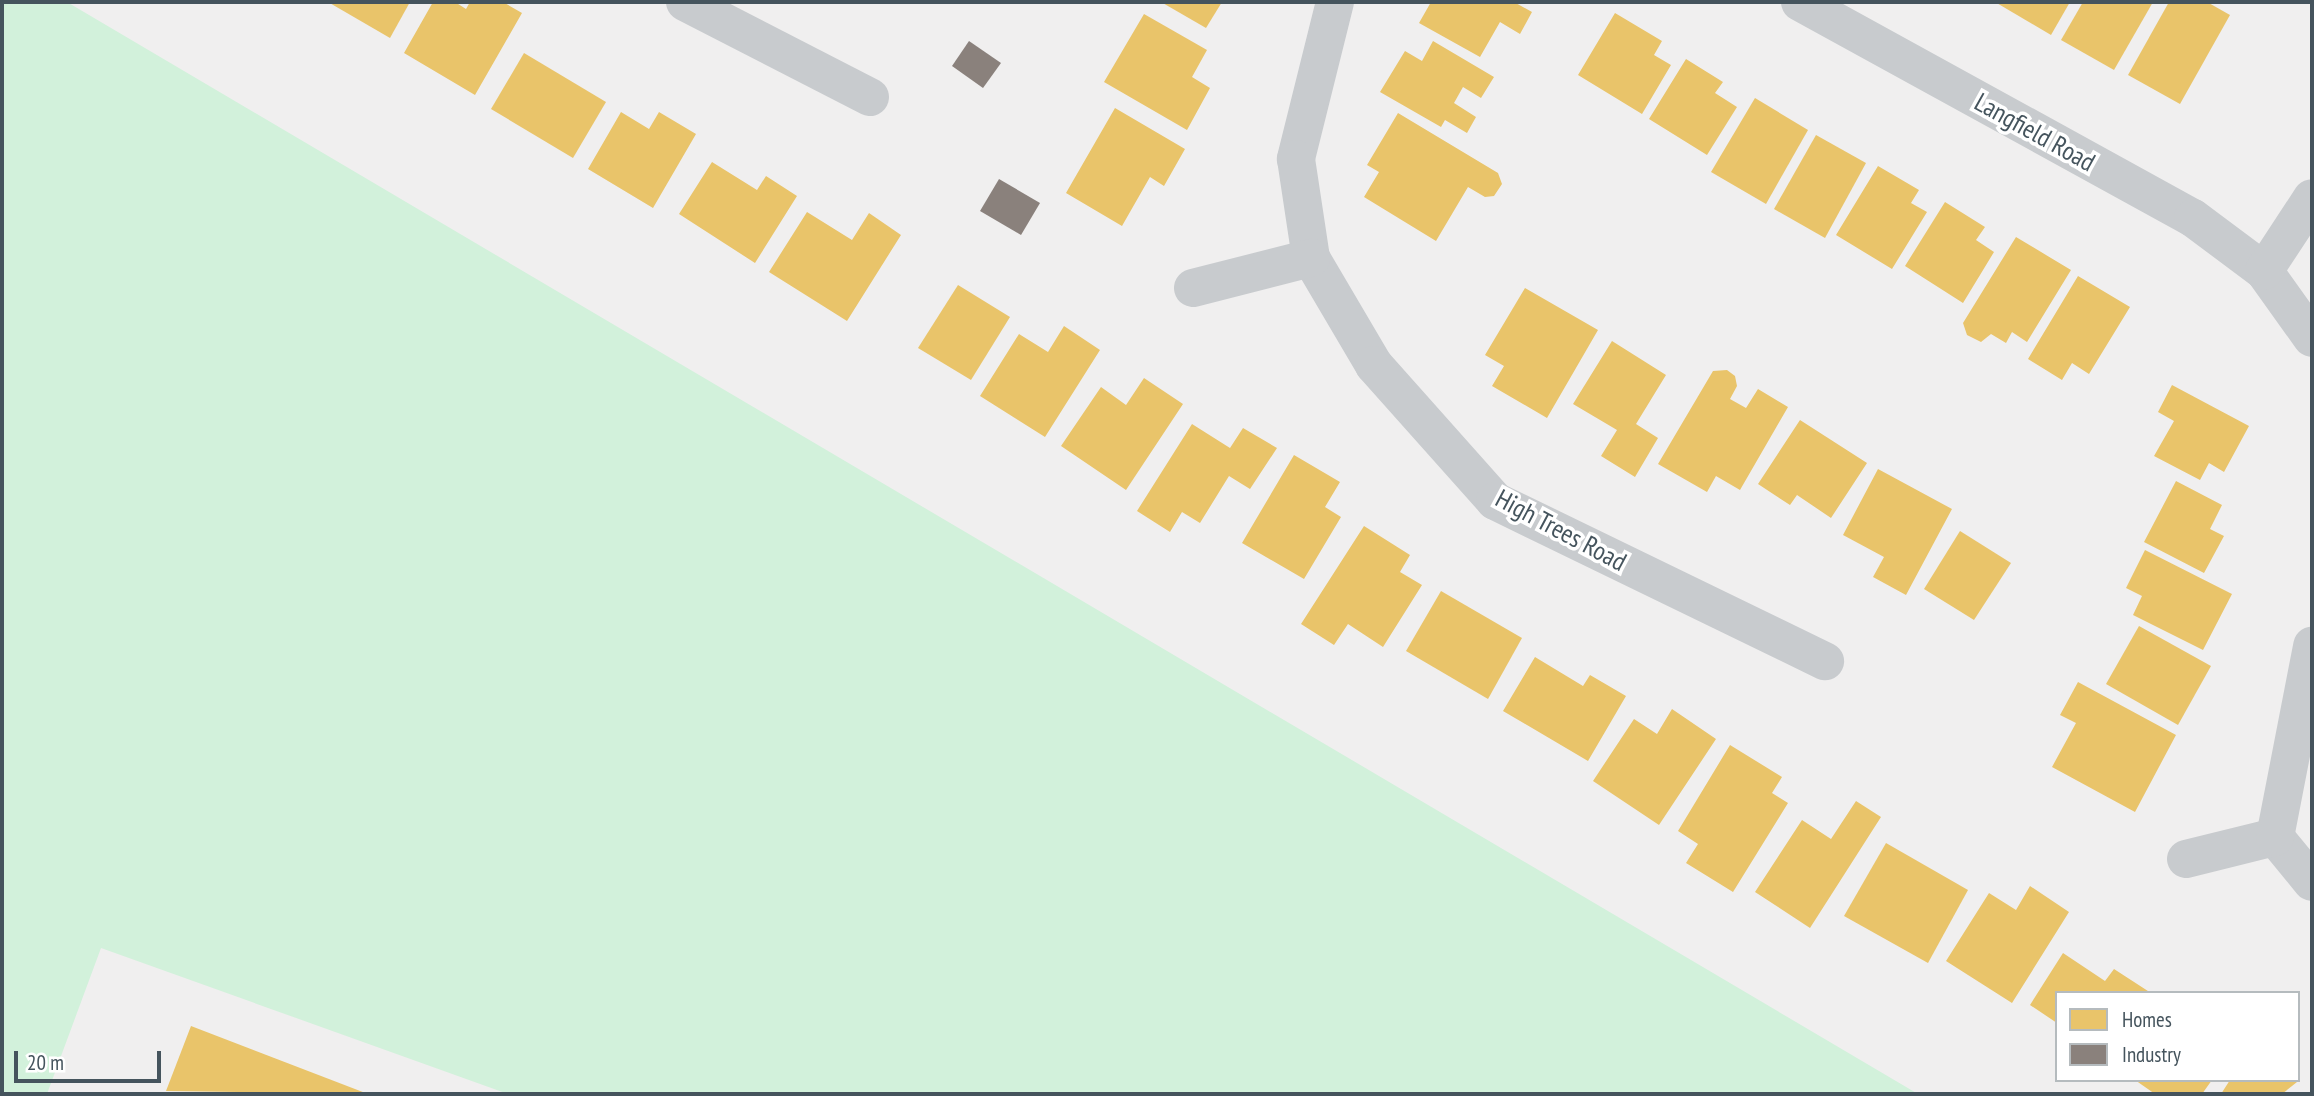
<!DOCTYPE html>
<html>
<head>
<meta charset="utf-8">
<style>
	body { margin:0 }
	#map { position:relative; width:2314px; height:1096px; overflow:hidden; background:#f0efef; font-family:"PT Sans Narrow",sans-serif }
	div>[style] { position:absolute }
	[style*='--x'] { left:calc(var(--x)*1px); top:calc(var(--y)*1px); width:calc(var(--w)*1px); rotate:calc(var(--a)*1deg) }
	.green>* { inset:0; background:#d2f1db }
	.homes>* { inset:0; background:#e9c46a }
	.industry>* { inset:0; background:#8a817c }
	.minor>* { height:38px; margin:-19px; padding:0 19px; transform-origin:19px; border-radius:19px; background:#c8cbce }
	span { translate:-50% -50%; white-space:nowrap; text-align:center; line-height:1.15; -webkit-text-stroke:7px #fff; paint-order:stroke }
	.street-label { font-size:26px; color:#45545d }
	.frame { position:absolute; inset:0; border:4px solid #45545d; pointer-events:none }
	.legend { position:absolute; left:2055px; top:991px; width:245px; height:91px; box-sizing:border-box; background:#fff; border:2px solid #b5bbbe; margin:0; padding:9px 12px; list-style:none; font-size:21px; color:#45545d }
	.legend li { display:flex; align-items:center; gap:14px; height:35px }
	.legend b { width:35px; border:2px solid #b5bbbe }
	.scale { position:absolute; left:14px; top:1051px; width:147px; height:32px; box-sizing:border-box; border:4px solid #45545d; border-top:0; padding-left:9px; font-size:21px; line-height:24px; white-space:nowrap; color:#45545d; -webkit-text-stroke:5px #fff; paint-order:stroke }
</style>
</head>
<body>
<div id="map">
	<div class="green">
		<i style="clip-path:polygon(2px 2px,67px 2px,1918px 1094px,508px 1094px,101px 948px,47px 1094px,2px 1094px)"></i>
	</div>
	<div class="homes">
		<i style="clip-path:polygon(328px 2px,410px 2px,390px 38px)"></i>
		<i style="clip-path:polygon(433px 2px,455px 2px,466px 9px,470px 2px,503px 2px,522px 13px,475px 95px,404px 53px)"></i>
		<i style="clip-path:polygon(1161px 2px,1222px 2px,1206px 28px)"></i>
		<i style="clip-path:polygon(1431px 2px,1514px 2px,1532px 12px,1520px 34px,1500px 22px,1480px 57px,1419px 23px)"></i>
		<i style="clip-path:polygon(1995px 2px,2070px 2px,2051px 35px)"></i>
		<i style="clip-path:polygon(2083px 2px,2153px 2px,2114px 70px,2061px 40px)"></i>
		<i style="clip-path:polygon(2169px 2px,2207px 2px,2230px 15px,2180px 104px,2128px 75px)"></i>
		<i style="clip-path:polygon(1615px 13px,1662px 41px,1654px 55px,1671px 65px,1642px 114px,1578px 75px)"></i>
		<i style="clip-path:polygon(1144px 14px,1207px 50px,1192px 77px,1210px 88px,1187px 130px,1104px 82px)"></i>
		<i style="clip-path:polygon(1433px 41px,1494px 77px,1481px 98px,1463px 87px,1454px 103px,1476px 117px,1467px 133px,1445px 120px,1441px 127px,1380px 92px,1405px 51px,1422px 61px)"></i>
		<i style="clip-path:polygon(524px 53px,606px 102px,573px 158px,491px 109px)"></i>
		<i style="clip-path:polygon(1686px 59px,1723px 82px,1715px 93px,1737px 107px,1707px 155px,1649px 119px)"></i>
		<i style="clip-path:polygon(1755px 98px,1808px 130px,1766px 204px,1711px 172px)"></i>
		<i style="clip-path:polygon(1115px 108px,1185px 149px,1164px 186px,1150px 177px,1122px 226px,1066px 193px)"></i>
		<i style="clip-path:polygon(621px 112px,649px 129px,659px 112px,696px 134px,653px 208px,588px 169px)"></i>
		<i style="clip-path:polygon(1398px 113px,1498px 173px,1502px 184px,1494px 196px,1485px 197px,1468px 187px,1436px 241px,1364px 197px,1379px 172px,1367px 165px)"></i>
		<i style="clip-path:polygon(1816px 135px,1866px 163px,1825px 238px,1774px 209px)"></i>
		<i style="clip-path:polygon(712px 162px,757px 190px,766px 176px,797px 196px,755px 263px,679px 214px)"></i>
		<i style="clip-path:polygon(1878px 166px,1919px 190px,1911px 203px,1927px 212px,1892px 269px,1836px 235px)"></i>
		<i style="clip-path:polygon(1945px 202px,1985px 227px,1976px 240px,1994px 252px,1963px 303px,1905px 266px)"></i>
		<i style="clip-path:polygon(807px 212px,852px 240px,869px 213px,901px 235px,847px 321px,769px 272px)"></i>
		<i style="clip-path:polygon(2016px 237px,2071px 270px,2027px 342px,2012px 332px,2006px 343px,1991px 334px,1981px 342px,1967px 335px,1963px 323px)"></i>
		<i style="clip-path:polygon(2078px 276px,2130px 307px,2089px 374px,2072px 363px,2062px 380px,2028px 359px)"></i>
		<i style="clip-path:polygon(958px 285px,1010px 317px,971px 380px,918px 348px)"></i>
		<i style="clip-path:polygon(1525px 288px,1598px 330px,1547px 418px,1492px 386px,1504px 366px,1485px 355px)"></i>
		<i style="clip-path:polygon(1064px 326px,1100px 350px,1045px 437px,980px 396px,1019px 334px,1048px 352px)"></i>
		<i style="clip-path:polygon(1612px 341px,1666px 375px,1636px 424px,1658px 438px,1635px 477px,1601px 456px,1617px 430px,1573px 404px)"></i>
		<i style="clip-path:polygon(1727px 370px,1735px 376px,1737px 386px,1730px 399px,1746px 408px,1758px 389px,1788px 407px,1740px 490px,1716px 476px,1707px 492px,1658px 464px,1713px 371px)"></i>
		<i style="clip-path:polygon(1144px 378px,1183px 404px,1126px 490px,1061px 446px,1101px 387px,1126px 405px)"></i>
		<i style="clip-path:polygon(2172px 385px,2249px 426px,2224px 472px,2209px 463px,2200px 480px,2154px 456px,2174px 421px,2158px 412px)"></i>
		<i style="clip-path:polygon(1800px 420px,1867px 463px,1831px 518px,1797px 495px,1790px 505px,1758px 484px)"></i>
		<i style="clip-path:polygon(1192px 424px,1230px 448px,1243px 428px,1277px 448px,1250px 489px,1229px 476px,1200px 523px,1182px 512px,1170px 532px,1137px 511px)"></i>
		<i style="clip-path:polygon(1294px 455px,1340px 482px,1325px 507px,1341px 517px,1304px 579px,1242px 543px)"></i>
		<i style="clip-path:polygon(1878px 469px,1952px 509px,1906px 595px,1873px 577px,1884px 557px,1843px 535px)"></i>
		<i style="clip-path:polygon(2176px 481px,2222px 505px,2210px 529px,2224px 536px,2204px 573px,2144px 542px)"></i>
		<i style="clip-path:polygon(1364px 526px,1410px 555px,1400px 572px,1422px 585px,1383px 647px,1348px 624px,1334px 645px,1301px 624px)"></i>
		<i style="clip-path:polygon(1960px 531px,2011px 563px,1974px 620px,1924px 589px)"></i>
		<i style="clip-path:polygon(2145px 550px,2232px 594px,2203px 650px,2133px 615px,2142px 596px,2126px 588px)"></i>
		<i style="clip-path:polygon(1441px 591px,1522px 638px,1488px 699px,1406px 651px)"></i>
		<i style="clip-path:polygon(2139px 626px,2211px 666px,2178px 725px,2106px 684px)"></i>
		<i style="clip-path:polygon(1535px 657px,1583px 686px,1590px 675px,1626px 696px,1588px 761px,1503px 711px)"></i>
		<i style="clip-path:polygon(2078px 682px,2176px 735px,2135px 812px,2052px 767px,2076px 723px,2060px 715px)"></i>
		<i style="clip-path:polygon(1672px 709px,1716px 739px,1659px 825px,1593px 781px,1634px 719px,1657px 734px)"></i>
		<i style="clip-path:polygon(1730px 745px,1782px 777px,1772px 793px,1788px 803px,1733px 892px,1686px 863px,1698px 844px,1678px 831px)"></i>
		<i style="clip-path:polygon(1856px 801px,1881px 817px,1810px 928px,1755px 892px,1802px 820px,1831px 839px)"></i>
		<i style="clip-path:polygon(1886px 843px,1968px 890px,1928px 963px,1844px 916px)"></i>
		<i style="clip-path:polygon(2030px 886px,2069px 912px,2012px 1003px,1946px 961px,1989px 893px,2016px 910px)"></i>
		<i style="clip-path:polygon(2063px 953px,2105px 981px,2114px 969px,2151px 993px,2057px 993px,2057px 1023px,2030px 1005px)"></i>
		<i style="clip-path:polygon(191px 1026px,368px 1094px,166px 1091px)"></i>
		<i style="clip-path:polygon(2135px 1080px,2212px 1080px,2202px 1094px,2155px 1094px)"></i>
		<i style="clip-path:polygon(2230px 1080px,2295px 1080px,2297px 1082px,2282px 1094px,2221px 1094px)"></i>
	</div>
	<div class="industry">
		<i style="clip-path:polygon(969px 41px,1001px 63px,983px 88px,952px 66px)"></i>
		<i style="clip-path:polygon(999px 179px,1040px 203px,1021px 235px,980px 211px)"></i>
	</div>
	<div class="minor">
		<i style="--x:685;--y:2;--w:208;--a:27.2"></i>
		<i style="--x:1335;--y:2;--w:162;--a:104"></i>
		<i style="--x:1296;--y:159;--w:100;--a:81.4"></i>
		<i style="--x:1311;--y:258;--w:124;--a:59.5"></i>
		<i style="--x:1374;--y:365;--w:182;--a:48.3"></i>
		<i style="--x:1495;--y:501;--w:367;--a:25.9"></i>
		<i style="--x:1800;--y:2;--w:448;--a:28.8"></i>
		<i style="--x:2193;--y:218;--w:89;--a:36.7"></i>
		<i style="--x:2264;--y:271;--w:82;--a:54.4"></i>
		<i style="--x:2264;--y:271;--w:87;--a:-56.7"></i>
		<i style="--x:1193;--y:288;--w:122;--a:-14.3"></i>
		<i style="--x:2275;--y:837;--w:58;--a:50.6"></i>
		<i style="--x:2186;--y:859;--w:92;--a:-13.9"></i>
		<i style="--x:2275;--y:837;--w:195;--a:-79"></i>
	</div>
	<div class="street-label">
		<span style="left:2035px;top:132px;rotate:29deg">Langfield Road</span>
		<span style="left:1561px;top:530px;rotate:28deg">High Trees Road</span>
	</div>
	<div class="frame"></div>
	<ul class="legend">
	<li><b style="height:19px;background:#e9c46a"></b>Homes</li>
	<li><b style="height:19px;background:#8a817c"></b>Industry</li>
	</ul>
	<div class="scale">20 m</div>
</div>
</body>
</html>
